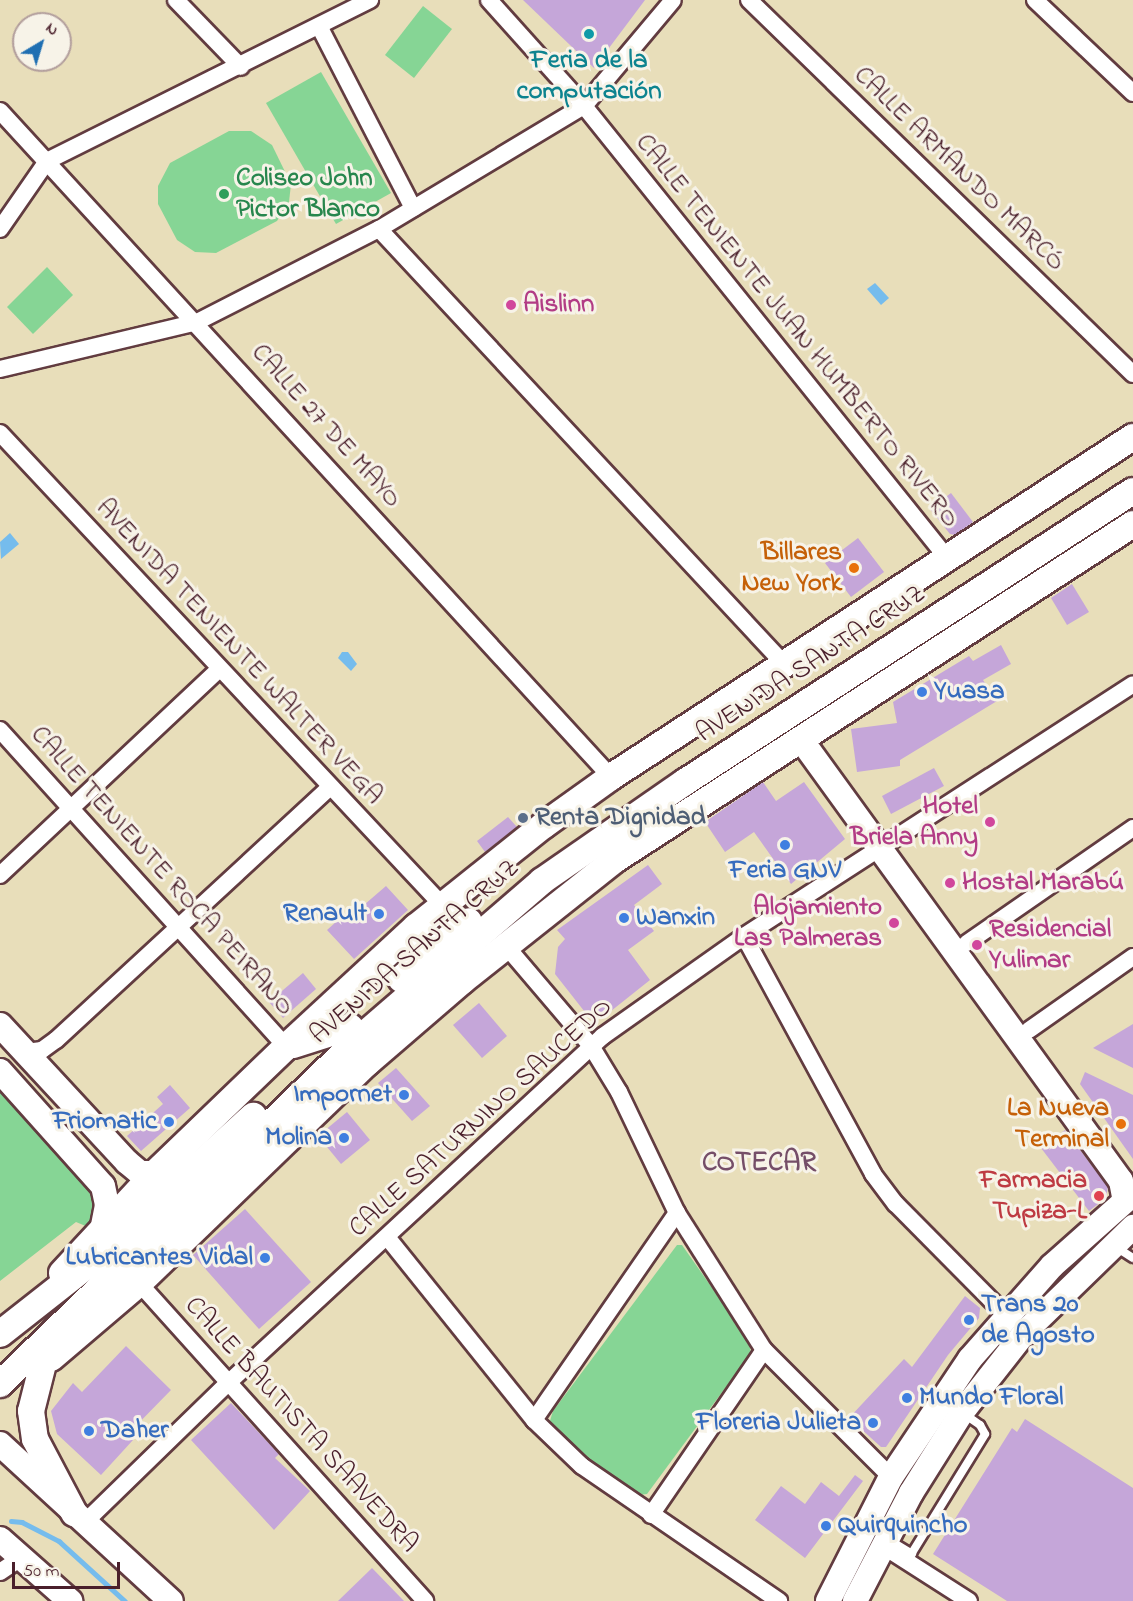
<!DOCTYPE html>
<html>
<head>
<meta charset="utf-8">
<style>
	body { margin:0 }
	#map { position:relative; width:1133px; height:1601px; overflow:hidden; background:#e8deba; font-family:"Indie Flower",sans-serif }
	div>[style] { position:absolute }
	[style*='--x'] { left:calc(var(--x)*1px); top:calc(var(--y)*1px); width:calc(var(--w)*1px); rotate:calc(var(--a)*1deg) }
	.green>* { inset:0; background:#86d595 }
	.water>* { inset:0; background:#75bced }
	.stream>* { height:4.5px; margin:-2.25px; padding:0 2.25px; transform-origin:2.25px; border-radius:2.25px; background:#75bced }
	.building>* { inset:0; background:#c5a6d9 }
	.roads { filter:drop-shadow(2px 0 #623c40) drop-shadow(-2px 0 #623c40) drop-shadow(0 2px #623c40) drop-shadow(0 -2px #623c40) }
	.lane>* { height:8px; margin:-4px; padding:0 4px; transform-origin:4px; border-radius:4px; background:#fff }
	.street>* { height:16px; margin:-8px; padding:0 8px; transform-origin:8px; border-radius:8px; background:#fff }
	.secondary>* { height:24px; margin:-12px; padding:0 12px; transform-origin:12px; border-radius:12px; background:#fff }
	.primary>* { height:26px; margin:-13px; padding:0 13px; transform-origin:13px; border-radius:13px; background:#fff }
	.dots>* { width:16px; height:16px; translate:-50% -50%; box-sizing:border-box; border:3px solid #f7f3e8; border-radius:50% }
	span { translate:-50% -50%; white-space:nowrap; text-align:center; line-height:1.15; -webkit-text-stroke:6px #f7f3e8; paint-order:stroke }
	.culture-label { font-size:27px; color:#0d838f; font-weight:700 }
	.street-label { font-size:27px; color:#4a1f2b }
	.leisure-label { font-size:27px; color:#27864d; font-weight:700 }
	.left { translate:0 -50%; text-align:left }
	.hotel-label { font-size:27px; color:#b23c85; font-weight:700 }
	.right { translate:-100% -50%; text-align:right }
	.food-label { font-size:27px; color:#c56008; font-weight:700 }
	.shop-label { font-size:27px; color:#366cbe; font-weight:700 }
	.service-label { font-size:27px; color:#4e5e75; font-weight:700 }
	.health-label { font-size:27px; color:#be3a42; font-weight:700 }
	.neighbourhood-label { font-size:28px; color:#754e68; font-weight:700 }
	.north { position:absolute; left:12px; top:12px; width:60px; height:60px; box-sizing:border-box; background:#f7f3e8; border:2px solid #b29e9c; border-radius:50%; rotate:38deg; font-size:16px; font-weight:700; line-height:24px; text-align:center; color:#4a1f2b }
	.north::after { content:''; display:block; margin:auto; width:21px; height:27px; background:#1f6fb2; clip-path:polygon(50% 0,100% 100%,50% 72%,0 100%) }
	.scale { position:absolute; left:12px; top:1562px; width:108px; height:27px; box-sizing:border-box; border:3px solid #4a1f2b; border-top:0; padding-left:8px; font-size:18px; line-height:21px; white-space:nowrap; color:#4a1f2b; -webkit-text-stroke:4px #f7f3e8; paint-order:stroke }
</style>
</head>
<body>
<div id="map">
	<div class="green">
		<i style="clip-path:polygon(423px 6px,452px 29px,414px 78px,385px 55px)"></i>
		<i style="clip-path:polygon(321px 72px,391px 193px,336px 224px,266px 103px)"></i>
		<i style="clip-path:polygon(229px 131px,251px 131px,272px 145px,291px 184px,289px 202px,277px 221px,216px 253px,195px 252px,177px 240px,158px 204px,158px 186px,170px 163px)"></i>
		<i style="clip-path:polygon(47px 267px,73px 295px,33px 334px,7px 307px)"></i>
		<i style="clip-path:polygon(0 1090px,97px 1185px,97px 1217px,88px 1227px,76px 1222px,0 1281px)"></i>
		<i style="clip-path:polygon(677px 1245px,682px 1245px,748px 1339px,751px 1353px,647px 1494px,631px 1496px,549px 1424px,553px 1411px)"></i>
	</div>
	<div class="water">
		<i style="clip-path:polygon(875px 283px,889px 298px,881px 305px,867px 289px)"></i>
		<i style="clip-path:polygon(10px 533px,19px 544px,1px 559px,0 542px)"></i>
		<i style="clip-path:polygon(342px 652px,348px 652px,357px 664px,351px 671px,338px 658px)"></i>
	</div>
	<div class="stream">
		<i style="--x:11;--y:1521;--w:11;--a:5"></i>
		<i style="--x:22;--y:1522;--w:42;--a:27.2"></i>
		<i style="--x:59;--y:1541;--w:89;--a:42.3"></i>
	</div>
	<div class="building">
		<i style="clip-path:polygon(523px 0,645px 0,594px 68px)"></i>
		<i style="clip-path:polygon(951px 493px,973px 522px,955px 535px,950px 534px,930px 509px)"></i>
		<i style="clip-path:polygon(858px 538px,884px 572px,851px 597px,825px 563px)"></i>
		<i style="clip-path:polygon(1072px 584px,1089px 612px,1067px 625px,1051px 598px)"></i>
		<i style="clip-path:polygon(1001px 645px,1011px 664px,983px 680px,997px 701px,900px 760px,900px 766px,857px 772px,851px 729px,897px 723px,893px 702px,969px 656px,973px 661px)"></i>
		<i style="clip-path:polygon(934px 768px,944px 786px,891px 814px,882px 796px)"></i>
		<i style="clip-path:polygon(763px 782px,776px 801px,804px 782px,845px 839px,791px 884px,754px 832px,725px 852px,705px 822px)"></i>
		<i style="clip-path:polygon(508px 817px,517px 827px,485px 852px,477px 841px)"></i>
		<i style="clip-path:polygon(648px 865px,662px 884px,634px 905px,654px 931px,628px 950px,650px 980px,606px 1015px,604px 1012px,598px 1017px,594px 1012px,588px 1016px,555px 974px,558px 947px,565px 939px,557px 930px)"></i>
		<i style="clip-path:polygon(386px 886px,408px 910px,354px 959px,327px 930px,346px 913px,350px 917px)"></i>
		<i style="clip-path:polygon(303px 973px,316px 989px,283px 1018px,269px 1002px)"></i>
		<i style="clip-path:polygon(479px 1003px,507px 1036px,482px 1058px,453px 1025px)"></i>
		<i style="clip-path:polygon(1133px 1024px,1133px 1068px,1093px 1048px)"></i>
		<i style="clip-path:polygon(396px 1068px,430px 1106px,412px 1121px,378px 1083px)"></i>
		<i style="clip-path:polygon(1085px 1072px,1133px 1095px,1133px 1159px,1080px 1084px)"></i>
		<i style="clip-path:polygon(170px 1085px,190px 1108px,141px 1151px,127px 1136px,163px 1104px,157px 1097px)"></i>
		<i style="clip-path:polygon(347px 1112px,370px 1140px,341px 1164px,318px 1136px)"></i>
		<i style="clip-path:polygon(1065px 1130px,1108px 1187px,1106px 1198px,1089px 1211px,1041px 1148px)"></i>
		<i style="clip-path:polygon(245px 1209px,311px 1282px,259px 1329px,193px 1255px)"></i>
		<i style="clip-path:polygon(965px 1296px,980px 1308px,979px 1318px,948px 1355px,886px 1447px,881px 1447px,849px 1418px,904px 1359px,912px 1367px)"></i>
		<i style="clip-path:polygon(126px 1346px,171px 1390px,127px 1435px,133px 1440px,101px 1475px,57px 1434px,51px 1411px,73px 1383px,82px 1392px)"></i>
		<i style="clip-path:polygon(231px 1403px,279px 1454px,275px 1458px,310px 1491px,274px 1530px,191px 1440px)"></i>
		<i style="clip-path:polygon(1025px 1419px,1133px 1488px,1133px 1601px,1007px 1601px,933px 1554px,1012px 1428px,1017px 1432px)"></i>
		<i style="clip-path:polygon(855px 1475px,863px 1481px,805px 1558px,755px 1520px,781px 1486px,805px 1504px,821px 1482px,839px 1496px)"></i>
		<i style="clip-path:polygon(372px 1568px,404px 1601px,338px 1601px)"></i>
	</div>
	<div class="roads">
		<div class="lane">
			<i style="--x:1116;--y:1247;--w:20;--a:33"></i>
			<i style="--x:889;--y:1540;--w:27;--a:31"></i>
			<i style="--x:907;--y:1561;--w:149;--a:-58.4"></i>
			<i style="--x:985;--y:1434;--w:10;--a:-119"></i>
			<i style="--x:980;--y:1425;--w:19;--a:-145"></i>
		</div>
		<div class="street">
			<i style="--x:176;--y:0;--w:93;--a:45.9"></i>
			<i style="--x:489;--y:0;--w:142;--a:48.1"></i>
			<i style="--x:584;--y:106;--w:581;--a:51.22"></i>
			<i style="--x:749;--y:0;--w:536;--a:44.24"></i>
			<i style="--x:1035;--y:0;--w:135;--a:43.5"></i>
			<i style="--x:319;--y:26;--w:205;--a:62.7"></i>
			<i style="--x:0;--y:111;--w:904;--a:47.47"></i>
			<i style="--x:0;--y:229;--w:83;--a:-55.3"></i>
			<i style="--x:47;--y:161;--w:361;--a:-26.5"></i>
			<i style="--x:379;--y:229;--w:596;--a:47.04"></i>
			<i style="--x:0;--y:369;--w:203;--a:-13.4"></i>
			<i style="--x:197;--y:322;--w:204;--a:-27.1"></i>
			<i style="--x:379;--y:229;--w:239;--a:-31"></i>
			<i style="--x:584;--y:106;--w:138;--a:-50"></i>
			<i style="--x:0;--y:433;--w:647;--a:46.88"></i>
			<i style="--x:0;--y:730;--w:427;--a:47.9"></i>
			<i style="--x:0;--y:875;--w:301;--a:-43.2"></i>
			<i style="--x:744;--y:936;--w:271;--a:61.5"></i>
			<i style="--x:873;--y:1174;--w:38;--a:53"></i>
			<i style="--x:896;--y:1204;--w:156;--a:45.3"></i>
			<i style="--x:967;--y:943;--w:202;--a:-34.7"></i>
			<i style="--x:506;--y:946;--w:131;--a:49.6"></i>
			<i style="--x:591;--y:1046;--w:54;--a:58.7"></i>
			<i style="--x:619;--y:1092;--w:134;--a:64.4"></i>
			<i style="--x:677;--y:1213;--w:162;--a:57.6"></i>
			<i style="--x:764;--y:1350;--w:180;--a:45"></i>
			<i style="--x:1029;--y:1030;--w:127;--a:-35.1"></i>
			<i style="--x:26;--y:1052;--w:16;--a:-7"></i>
			<i style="--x:42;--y:1050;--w:17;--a:-36"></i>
			<i style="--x:56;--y:1040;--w:372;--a:-42.7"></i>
			<i style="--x:387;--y:1237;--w:235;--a:51.2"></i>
			<i style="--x:534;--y:1420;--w:66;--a:43.8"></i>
			<i style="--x:582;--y:1466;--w:239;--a:34.4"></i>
			<i style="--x:139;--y:1283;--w:428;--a:48"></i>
			<i style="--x:534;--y:1420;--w:252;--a:-55.4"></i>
			<i style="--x:651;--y:1515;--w:200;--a:-55.6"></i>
			<i style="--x:84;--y:1523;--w:199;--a:-44.2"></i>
			<i style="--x:227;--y:1384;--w:512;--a:-42.79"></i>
			<i style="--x:603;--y:1036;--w:173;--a:-35.3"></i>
			<i style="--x:744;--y:936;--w:463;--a:-32.9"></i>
			<i style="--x:883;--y:1546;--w:102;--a:32.6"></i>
			<i style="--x:0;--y:1572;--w:27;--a:-34"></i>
		</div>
		<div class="secondary">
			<i style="--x:802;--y:741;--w:543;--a:54.06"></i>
			<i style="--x:1121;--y:1181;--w:20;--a:79"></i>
			<i style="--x:0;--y:1025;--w:187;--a:47.2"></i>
			<i style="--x:127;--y:1162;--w:17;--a:40"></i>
			<i style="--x:140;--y:1173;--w:15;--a:0"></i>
			<i style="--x:0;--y:1071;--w:154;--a:48.2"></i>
			<i style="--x:103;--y:1186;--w:19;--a:78"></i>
			<i style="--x:107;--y:1205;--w:20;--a:101"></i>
			<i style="--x:0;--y:1444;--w:232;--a:42.6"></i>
			<i style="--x:0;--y:1539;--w:94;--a:41.5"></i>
			<i style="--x:828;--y:1601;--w:139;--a:-63.1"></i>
			<i style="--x:891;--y:1477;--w:142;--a:-56.2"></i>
			<i style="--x:970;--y:1359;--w:124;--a:-48.6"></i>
			<i style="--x:1052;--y:1266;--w:108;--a:-41.6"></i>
			<i style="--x:855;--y:1601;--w:122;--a:-62.6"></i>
			<i style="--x:911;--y:1493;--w:96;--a:-57.8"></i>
			<i style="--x:962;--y:1412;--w:102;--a:-51.8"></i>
			<i style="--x:1025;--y:1332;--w:151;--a:-44.2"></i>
		</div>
		<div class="primary">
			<i style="--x:401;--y:979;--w:89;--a:-40.5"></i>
			<i style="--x:293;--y:1045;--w:60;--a:-17.5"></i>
			<i style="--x:62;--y:1273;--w:137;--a:-47.1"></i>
			<i style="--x:155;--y:1173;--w:182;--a:-43.9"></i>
			<i style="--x:286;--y:1047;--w:177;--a:-42.7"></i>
			<i style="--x:416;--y:927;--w:164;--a:-38.6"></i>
			<i style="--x:544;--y:825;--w:82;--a:-35.6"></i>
			<i style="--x:611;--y:777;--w:623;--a:-33.08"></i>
			<i style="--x:0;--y:1334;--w:125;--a:-38.2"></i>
			<i style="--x:98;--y:1257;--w:210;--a:-42.3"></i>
			<i style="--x:49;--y:1340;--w:73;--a:104.2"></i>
			<i style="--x:31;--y:1411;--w:28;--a:82"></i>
			<i style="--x:35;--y:1439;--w:84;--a:62.2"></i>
			<i style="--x:51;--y:1358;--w:116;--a:-40.4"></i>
			<i style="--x:139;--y:1283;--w:317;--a:-44"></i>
			<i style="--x:367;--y:1063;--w:125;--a:-40.8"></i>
			<i style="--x:462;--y:981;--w:196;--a:-38.4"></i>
			<i style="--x:616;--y:859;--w:616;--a:-32.94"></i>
			<i style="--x:0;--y:1384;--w:487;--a:-43.9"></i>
			<i style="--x:351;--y:1046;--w:252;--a:-40.8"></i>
			<i style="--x:542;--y:881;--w:174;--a:-34.7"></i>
			<i style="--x:685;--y:782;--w:534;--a:-33.01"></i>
		</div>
	</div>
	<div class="dots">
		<i style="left:589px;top:34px;background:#0f9aa8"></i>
		<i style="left:224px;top:194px;background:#2e9e5b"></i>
		<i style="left:511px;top:305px;background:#d1479c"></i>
		<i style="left:854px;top:568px;background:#e8710a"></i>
		<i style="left:922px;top:692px;background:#3f7fe0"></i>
		<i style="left:523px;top:818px;background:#5c6f8a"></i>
		<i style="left:990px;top:822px;background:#d1479c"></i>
		<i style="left:785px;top:845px;background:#3f7fe0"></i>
		<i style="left:950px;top:883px;background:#d1479c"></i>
		<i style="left:379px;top:914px;background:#3f7fe0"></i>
		<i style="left:624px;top:918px;background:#3f7fe0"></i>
		<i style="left:894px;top:923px;background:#d1479c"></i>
		<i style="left:977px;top:945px;background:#d1479c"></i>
		<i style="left:404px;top:1095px;background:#3f7fe0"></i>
		<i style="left:169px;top:1122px;background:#3f7fe0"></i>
		<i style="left:1121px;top:1124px;background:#e8710a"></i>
		<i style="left:344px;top:1138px;background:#3f7fe0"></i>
		<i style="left:1099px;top:1196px;background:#e0444e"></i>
		<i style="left:265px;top:1258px;background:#3f7fe0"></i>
		<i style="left:969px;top:1320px;background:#3f7fe0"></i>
		<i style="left:907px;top:1398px;background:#3f7fe0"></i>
		<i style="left:873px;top:1423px;background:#3f7fe0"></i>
		<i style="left:89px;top:1431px;background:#3f7fe0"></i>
		<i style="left:826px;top:1526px;background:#3f7fe0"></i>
	</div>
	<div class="culture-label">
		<span style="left:589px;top:76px">Feria de la<br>computación</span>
	</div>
	<div class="street-label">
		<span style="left:959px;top:169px;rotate:44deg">CALLE ARMANDO MARCÓ</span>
		<span style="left:797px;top:331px;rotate:51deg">CALLE TENIENTE JUAN HUMBERTO RIVERO</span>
		<span style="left:326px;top:426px;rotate:48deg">CALLE 27 DE MAYO</span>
		<span style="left:239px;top:652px;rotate:47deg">AVENIDA TENIENTE WALTER VEGA</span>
		<span style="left:811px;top:664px;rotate:-33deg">AVENIDA SANTA CRUZ</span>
		<span style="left:162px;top:871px;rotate:48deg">CALLE TENIENTE ROCA PEIRANO</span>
		<span style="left:415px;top:952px;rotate:-41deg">AVENIDA SANTA CRUZ</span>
		<span style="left:481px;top:1118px;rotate:-42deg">CALLE SATURNINO SAUCEDO</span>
		<span style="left:301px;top:1425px;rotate:48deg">CALLE BAUTISTA SAAVEDRA</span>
	</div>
	<div class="leisure-label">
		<span class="left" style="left:236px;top:194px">Coliseo John<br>Pictor Blanco</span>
	</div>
	<div class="hotel-label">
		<span class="left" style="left:523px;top:305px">Aislinn</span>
		<span class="right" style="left:978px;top:822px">Hotel<br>Briela Anny</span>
		<span class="left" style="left:962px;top:883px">Hostal Marabú</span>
		<span class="right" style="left:882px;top:923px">Alojamiento<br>Las Palmeras</span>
		<span class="left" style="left:989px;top:945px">Residencial<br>Yulimar</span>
	</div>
	<div class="food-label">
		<span class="right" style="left:842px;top:568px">Billares<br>New York</span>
		<span class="right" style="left:1109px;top:1124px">La Nueva<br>Terminal</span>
	</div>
	<div class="shop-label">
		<span class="left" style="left:934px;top:692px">Yuasa</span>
		<span style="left:785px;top:871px">Feria GNV</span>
		<span class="right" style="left:367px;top:914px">Renault</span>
		<span class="left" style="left:636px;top:918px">Wanxin</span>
		<span class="right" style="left:392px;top:1095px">Impornet</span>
		<span class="right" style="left:157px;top:1122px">Friomatic</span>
		<span class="right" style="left:332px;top:1138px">Molina</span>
		<span class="right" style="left:253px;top:1258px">Lubricantes Vidal</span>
		<span class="left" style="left:981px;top:1320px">Trans 20<br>de Agosto</span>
		<span class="left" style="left:919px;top:1398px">Mundo Floral</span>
		<span class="right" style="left:861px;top:1423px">Floreria Julieta</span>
		<span class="left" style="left:101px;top:1431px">Daher</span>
		<span class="left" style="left:838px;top:1526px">Quirquincho</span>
	</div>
	<div class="service-label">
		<span class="left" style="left:535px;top:818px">Renta Dignidad</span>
	</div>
	<div class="health-label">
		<span class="right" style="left:1087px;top:1196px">Farmacia<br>Tupiza-L</span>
	</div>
	<div class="neighbourhood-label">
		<span style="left:759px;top:1164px">COTECAR</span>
	</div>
	<div class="north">N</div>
	<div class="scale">50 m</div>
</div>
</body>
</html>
